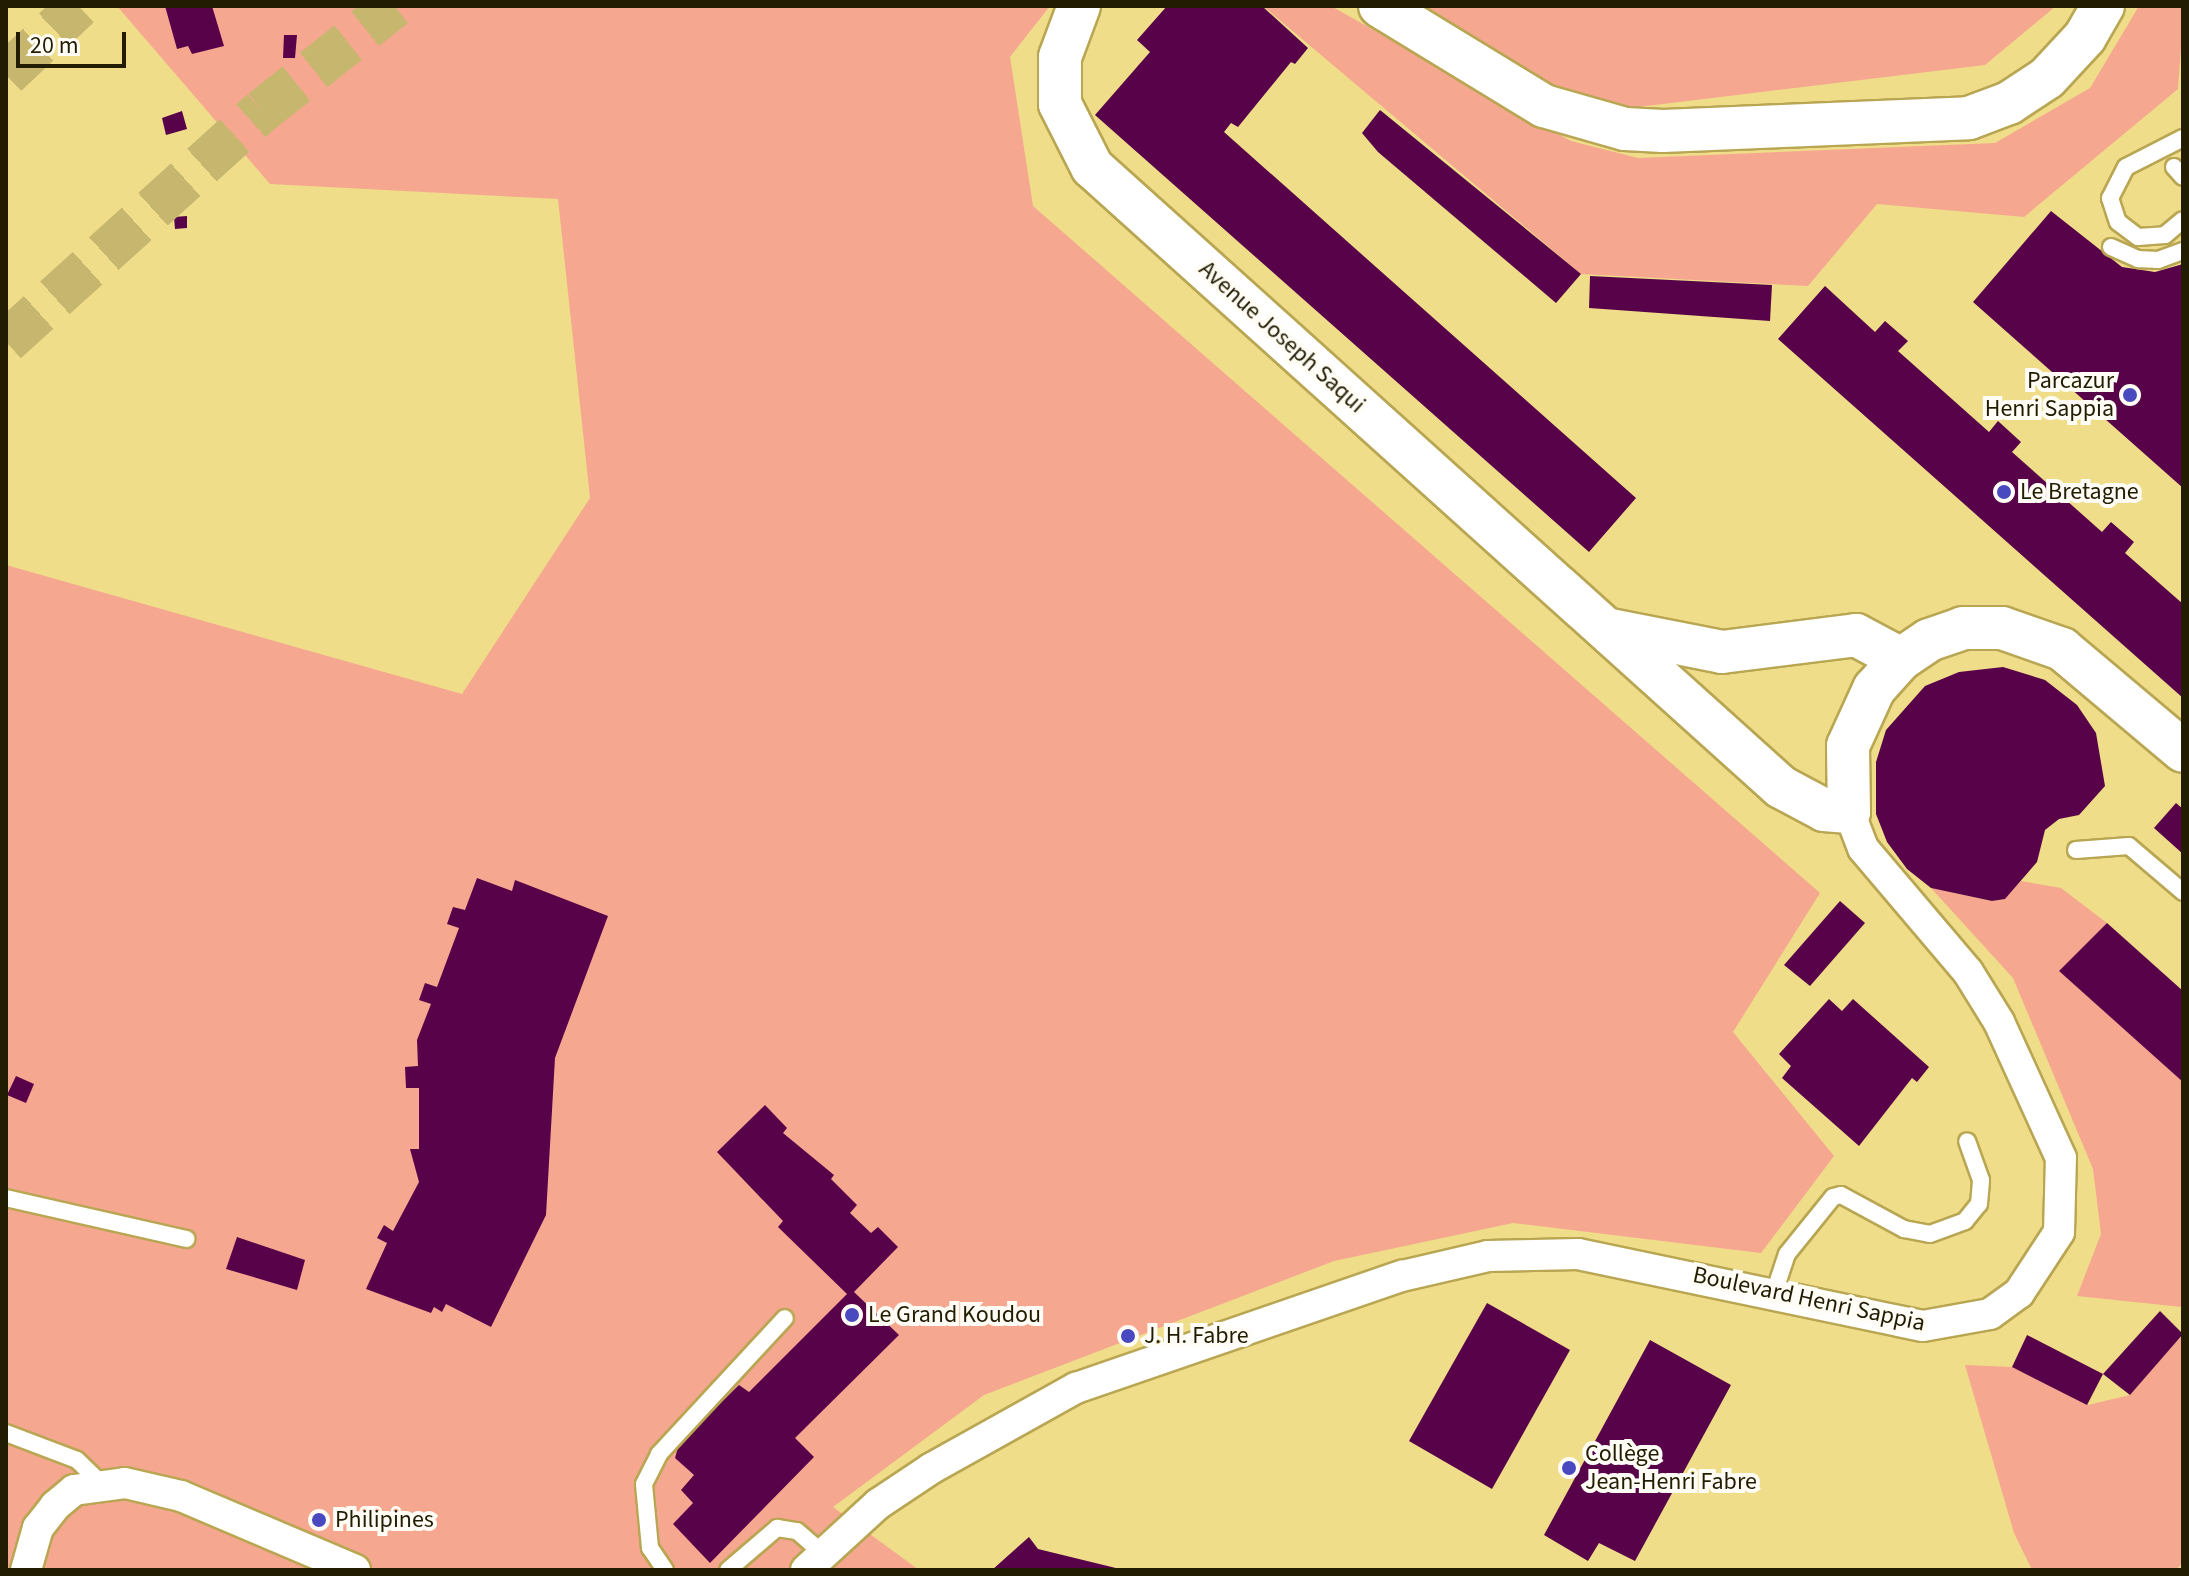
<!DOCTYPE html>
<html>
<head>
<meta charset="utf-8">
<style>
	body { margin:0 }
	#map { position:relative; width:2189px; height:1576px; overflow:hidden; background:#efdd89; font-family:"Source Sans 3",sans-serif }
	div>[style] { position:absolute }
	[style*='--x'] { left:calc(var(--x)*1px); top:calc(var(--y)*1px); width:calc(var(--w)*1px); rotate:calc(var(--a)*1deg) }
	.green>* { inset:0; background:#f6a790 }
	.building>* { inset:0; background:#580349 }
	.highway-tunnel>* { height:44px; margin-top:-22px; transform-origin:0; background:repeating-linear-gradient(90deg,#c6b66e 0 44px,transparent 0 66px) }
	.roads { filter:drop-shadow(2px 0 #b9a653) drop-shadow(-2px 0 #b9a653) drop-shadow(0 2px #b9a653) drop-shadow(0 -2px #b9a653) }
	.lane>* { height:16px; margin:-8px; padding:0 8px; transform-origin:8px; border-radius:8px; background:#fff }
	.street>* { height:30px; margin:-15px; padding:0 15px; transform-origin:15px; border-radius:15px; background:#fff }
	.secondary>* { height:42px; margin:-21px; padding:0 21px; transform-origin:21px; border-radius:21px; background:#fff }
	.dots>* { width:22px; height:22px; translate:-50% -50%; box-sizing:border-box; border:4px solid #fffdf5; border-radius:50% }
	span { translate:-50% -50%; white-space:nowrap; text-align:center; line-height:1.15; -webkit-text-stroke:8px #fffdf5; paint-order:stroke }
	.street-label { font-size:24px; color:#211c02 }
	.poi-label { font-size:24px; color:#211c02 }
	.right { translate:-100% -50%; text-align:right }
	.left { translate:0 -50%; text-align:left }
	.frame { position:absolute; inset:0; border:8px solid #211c02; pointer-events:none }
	.scale { position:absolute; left:16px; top:32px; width:110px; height:36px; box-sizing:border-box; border:4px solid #211c02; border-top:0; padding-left:10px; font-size:24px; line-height:28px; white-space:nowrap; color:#211c02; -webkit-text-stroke:6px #fffdf5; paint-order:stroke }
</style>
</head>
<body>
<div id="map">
	<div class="green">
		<i style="clip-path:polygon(117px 6px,1050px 6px,1010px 57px,1033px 206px,1820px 893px,1733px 1032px,1834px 1156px,1761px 1253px,1513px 1223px,1334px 1261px,984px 1395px,833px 1507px,919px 1570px,6px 1570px,6px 565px,462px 694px,590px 498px,558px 199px,270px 184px)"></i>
		<i style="clip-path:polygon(1263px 6px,1331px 6px,1571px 141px,1638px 158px,1995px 143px,2090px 88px,2139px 6px,2183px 6px,2183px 19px,2178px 89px,2024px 217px,1877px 204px,1808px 286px,1581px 274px)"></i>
		<i style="clip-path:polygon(1411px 6px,2056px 6px,1985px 65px,1597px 112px)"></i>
		<i style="clip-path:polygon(2021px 881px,2061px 888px,2107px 923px,2059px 971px,2183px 1081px,2183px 1325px,2182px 1307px,2077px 1296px,2101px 1234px,2093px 1169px,2013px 978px,1931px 888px,1992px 901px,2005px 899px)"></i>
		<i style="clip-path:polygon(2183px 1334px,2183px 1562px,2176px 1570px,2032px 1570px,2014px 1533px,1965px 1365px,2012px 1367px,2088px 1405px,2130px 1395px)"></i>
	</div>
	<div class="building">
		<i style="clip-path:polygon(165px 6px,212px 6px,224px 46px,192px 54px,188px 46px,177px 49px)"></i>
		<i style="clip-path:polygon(1167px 6px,1262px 6px,1308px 48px,1295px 64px,1291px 62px,1238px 127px,1231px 123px,1224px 132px,1636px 498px,1589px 552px,1095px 115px,1150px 52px,1137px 40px)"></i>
		<i style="clip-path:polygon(284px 35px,297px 35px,295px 58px,283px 58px)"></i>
		<i style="clip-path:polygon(1380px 110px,1581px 274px,1556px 303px,1378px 152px,1362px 133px)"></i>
		<i style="clip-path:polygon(182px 111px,187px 129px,166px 135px,162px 118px)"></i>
		<i style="clip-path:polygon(2051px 211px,2122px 267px,2155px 272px,2183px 264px,2183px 488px,1973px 302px)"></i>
		<i style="clip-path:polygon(187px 216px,187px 228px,175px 229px,174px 217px)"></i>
		<i style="clip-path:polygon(1590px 276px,1772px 285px,1770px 321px,1589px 308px)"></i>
		<i style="clip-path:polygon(1825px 286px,1875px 332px,1885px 321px,1908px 341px,1898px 351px,1989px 432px,1998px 421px,2021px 442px,2012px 452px,2102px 532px,2111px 522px,2134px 542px,2125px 553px,2183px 604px,2183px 698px,1778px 339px)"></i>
		<i style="clip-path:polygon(2003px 667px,2045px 680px,2077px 705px,2096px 733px,2105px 786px,2079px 815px,2059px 819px,2045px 830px,2037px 862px,2005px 899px,1992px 901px,1931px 888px,1907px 869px,1887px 842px,1876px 814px,1876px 762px,1886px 730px,1925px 686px,1959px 672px)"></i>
		<i style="clip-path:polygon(2176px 803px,2183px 809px,2183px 854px,2154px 828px)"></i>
		<i style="clip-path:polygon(477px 878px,512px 891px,515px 880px,608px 916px,555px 1058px,546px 1215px,491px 1327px,446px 1304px,442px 1312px,434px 1307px,431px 1313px,366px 1289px,387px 1243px,377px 1238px,384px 1225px,393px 1231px,419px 1182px,410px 1149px,419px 1149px,419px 1088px,406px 1088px,405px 1067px,418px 1066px,417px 1040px,431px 1004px,419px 1000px,425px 983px,437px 987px,459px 928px,447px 924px,453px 907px,465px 910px)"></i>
		<i style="clip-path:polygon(1840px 901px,1865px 923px,1810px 986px,1784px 965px)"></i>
		<i style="clip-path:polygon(2107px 923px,2183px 991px,2183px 1082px,2059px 971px)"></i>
		<i style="clip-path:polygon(1829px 999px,1842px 1011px,1853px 999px,1929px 1067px,1917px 1082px,1912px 1078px,1859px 1146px,1782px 1078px,1791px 1066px,1779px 1054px)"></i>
		<i style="clip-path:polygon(16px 1076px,34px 1084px,26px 1103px,7px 1095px)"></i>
		<i style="clip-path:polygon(765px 1105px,787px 1128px,783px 1133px,834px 1175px,831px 1179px,857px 1205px,850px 1213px,871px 1233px,878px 1227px,898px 1247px,854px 1292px,899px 1335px,795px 1438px,814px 1457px,710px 1563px,673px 1524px,693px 1503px,681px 1490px,694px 1475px,675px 1458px,679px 1444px,739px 1385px,749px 1392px,847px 1294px,778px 1227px,783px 1221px,717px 1152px)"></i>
		<i style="clip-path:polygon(237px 1237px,305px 1260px,297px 1290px,226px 1269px)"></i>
		<i style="clip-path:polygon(1487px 1303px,1570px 1350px,1492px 1489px,1409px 1441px)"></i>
		<i style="clip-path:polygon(2160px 1311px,2183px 1334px,2130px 1395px,2103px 1374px)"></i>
		<i style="clip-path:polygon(2027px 1335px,2103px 1374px,2087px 1405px,2012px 1367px)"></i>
		<i style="clip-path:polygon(1650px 1340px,1731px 1385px,1635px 1561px,1599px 1543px,1588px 1561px,1544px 1535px)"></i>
		<i style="clip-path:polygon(1029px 1537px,1038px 1549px,1124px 1570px,992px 1570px)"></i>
	</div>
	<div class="highway-tunnel">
		<i style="--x:6;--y:75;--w:100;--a:-43.4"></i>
		<i style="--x:6;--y:342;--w:345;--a:-42.1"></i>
		<i style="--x:262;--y:111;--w:169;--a:-38.5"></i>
	</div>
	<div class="roads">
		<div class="lane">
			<i style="--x:2183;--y:138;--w:64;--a:153"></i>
			<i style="--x:2126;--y:167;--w:35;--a:117"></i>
			<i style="--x:2110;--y:198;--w:25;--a:72"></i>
			<i style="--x:2118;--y:222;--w:25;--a:37"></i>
			<i style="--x:2138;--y:237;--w:27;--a:-4"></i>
			<i style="--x:2165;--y:235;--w:23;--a:-40"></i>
			<i style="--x:2174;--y:167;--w:13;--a:48"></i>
			<i style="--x:2111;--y:247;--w:30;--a:24"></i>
			<i style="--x:2138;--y:259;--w:20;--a:3"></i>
			<i style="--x:2158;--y:260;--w:27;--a:-20"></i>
			<i style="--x:2076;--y:850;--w:53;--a:-4.3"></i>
			<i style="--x:2129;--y:846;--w:71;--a:40.4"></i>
			<i style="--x:6;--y:1198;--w:185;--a:12.8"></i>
			<i style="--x:1774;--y:1293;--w:41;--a:-71.6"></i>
			<i style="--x:1787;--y:1254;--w:73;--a:-51.1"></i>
			<i style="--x:1833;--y:1197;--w:8;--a:-14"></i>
			<i style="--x:1841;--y:1195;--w:72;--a:28.4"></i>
			<i style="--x:1904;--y:1229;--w:26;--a:11"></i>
			<i style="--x:1930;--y:1234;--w:37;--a:-20"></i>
			<i style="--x:1965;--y:1221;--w:22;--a:-51"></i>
			<i style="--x:1979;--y:1204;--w:24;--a:-85"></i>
			<i style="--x:1981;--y:1180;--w:41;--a:-109.7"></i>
			<i style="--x:6;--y:1433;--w:76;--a:20.8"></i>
			<i style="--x:77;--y:1460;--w:35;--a:44"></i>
			<i style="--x:665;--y:1570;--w:27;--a:-124"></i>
			<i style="--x:650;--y:1548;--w:64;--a:-95.4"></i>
			<i style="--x:644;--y:1484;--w:34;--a:-63"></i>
			<i style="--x:659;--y:1454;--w:185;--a:-47.2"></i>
			<i style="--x:728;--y:1570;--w:65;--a:-40.6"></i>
			<i style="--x:777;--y:1528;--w:20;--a:9"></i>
			<i style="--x:797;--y:1531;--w:33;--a:41"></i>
		</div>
		<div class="street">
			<i style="--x:26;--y:1570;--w:44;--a:-74.1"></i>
			<i style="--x:38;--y:1528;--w:28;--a:-52"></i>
			<i style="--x:55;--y:1506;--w:25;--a:-40"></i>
			<i style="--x:74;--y:1490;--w:51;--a:-7.8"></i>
			<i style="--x:125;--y:1483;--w:57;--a:13.1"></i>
			<i style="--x:181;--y:1496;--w:189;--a:23"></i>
			<i style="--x:806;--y:1570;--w:98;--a:-42.5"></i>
			<i style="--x:878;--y:1504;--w:65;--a:-33.7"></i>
			<i style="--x:932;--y:1468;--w:165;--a:-29.1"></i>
			<i style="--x:1076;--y:1388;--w:345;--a:-19"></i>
			<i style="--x:1402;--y:1276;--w:88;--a:-13.1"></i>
			<i style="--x:1488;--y:1256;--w:90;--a:-1.3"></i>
			<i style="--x:1578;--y:1254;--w:352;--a:11.8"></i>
			<i style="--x:1923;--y:1326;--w:68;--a:-10.2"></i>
			<i style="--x:1990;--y:1314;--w:36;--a:-36"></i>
			<i style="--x:2019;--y:1293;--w:73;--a:-56.7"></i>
			<i style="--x:2059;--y:1232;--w:74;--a:-88.5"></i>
			<i style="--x:2061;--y:1158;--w:149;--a:-114.5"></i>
			<i style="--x:1999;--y:1022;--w:59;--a:-121.8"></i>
			<i style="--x:1968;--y:972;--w:162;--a:-130.3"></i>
			<i style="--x:1863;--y:848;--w:39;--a:-111"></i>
		</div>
		<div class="secondary">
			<i style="--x:1079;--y:6;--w:54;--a:110.4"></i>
			<i style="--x:1060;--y:57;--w:47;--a:90"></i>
			<i style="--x:1060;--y:104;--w:71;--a:63.1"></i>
			<i style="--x:1092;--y:167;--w:927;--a:41.98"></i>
			<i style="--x:1781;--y:787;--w:49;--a:28.1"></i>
			<i style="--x:1824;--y:810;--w:25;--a:5"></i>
			<i style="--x:1849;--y:812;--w:66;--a:-90.9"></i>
			<i style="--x:1848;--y:746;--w:63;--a:-65.5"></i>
			<i style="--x:1874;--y:689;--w:40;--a:-48"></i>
			<i style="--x:1901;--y:659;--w:34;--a:-34"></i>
			<i style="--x:1929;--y:640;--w:36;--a:-19"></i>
			<i style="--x:1963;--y:628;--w:39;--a:0"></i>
			<i style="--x:2002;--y:628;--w:64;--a:19.3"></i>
			<i style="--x:2062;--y:649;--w:158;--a:40.1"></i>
			<i style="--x:1380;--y:6;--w:192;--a:31.4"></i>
			<i style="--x:1544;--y:106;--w:84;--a:15.9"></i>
			<i style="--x:1625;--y:129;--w:38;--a:3"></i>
			<i style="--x:1663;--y:131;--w:306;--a:-2.4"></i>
			<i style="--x:1969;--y:118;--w:43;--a:-20.6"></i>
			<i style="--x:2009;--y:103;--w:45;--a:-33.3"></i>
			<i style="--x:2047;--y:78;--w:56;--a:-47.2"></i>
			<i style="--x:2085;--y:37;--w:36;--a:-60"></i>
			<i style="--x:1611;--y:630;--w:113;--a:11.2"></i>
			<i style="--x:1722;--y:652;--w:135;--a:-7.2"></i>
			<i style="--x:1856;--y:635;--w:51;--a:28.1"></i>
		</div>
	</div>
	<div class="dots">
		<i style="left:2130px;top:395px;background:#4a4ac0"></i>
		<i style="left:2004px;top:492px;background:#4a4ac0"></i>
		<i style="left:852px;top:1315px;background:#4a4ac0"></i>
		<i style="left:1128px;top:1336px;background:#4a4ac0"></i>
		<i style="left:1569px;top:1468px;background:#4a4ac0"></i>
		<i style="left:319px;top:1520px;background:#4a4ac0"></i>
	</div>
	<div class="street-label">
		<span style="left:1282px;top:337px;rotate:42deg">Avenue Joseph Saqui</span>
		<span style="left:1809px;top:1299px;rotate:12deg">Boulevard Henri Sappia</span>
	</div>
	<div class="poi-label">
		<span class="right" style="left:2114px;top:395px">Parcazur<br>Henri Sappia</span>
		<span class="left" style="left:2020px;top:492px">Le Bretagne</span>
		<span class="left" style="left:868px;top:1315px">Le Grand Koudou</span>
		<span class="left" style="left:1144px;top:1336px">J. H. Fabre</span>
		<span class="left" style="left:1585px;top:1468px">Collège<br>Jean-Henri Fabre</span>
		<span class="left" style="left:335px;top:1520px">Philipines</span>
	</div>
	<div class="frame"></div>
	<div class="scale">20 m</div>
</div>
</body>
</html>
